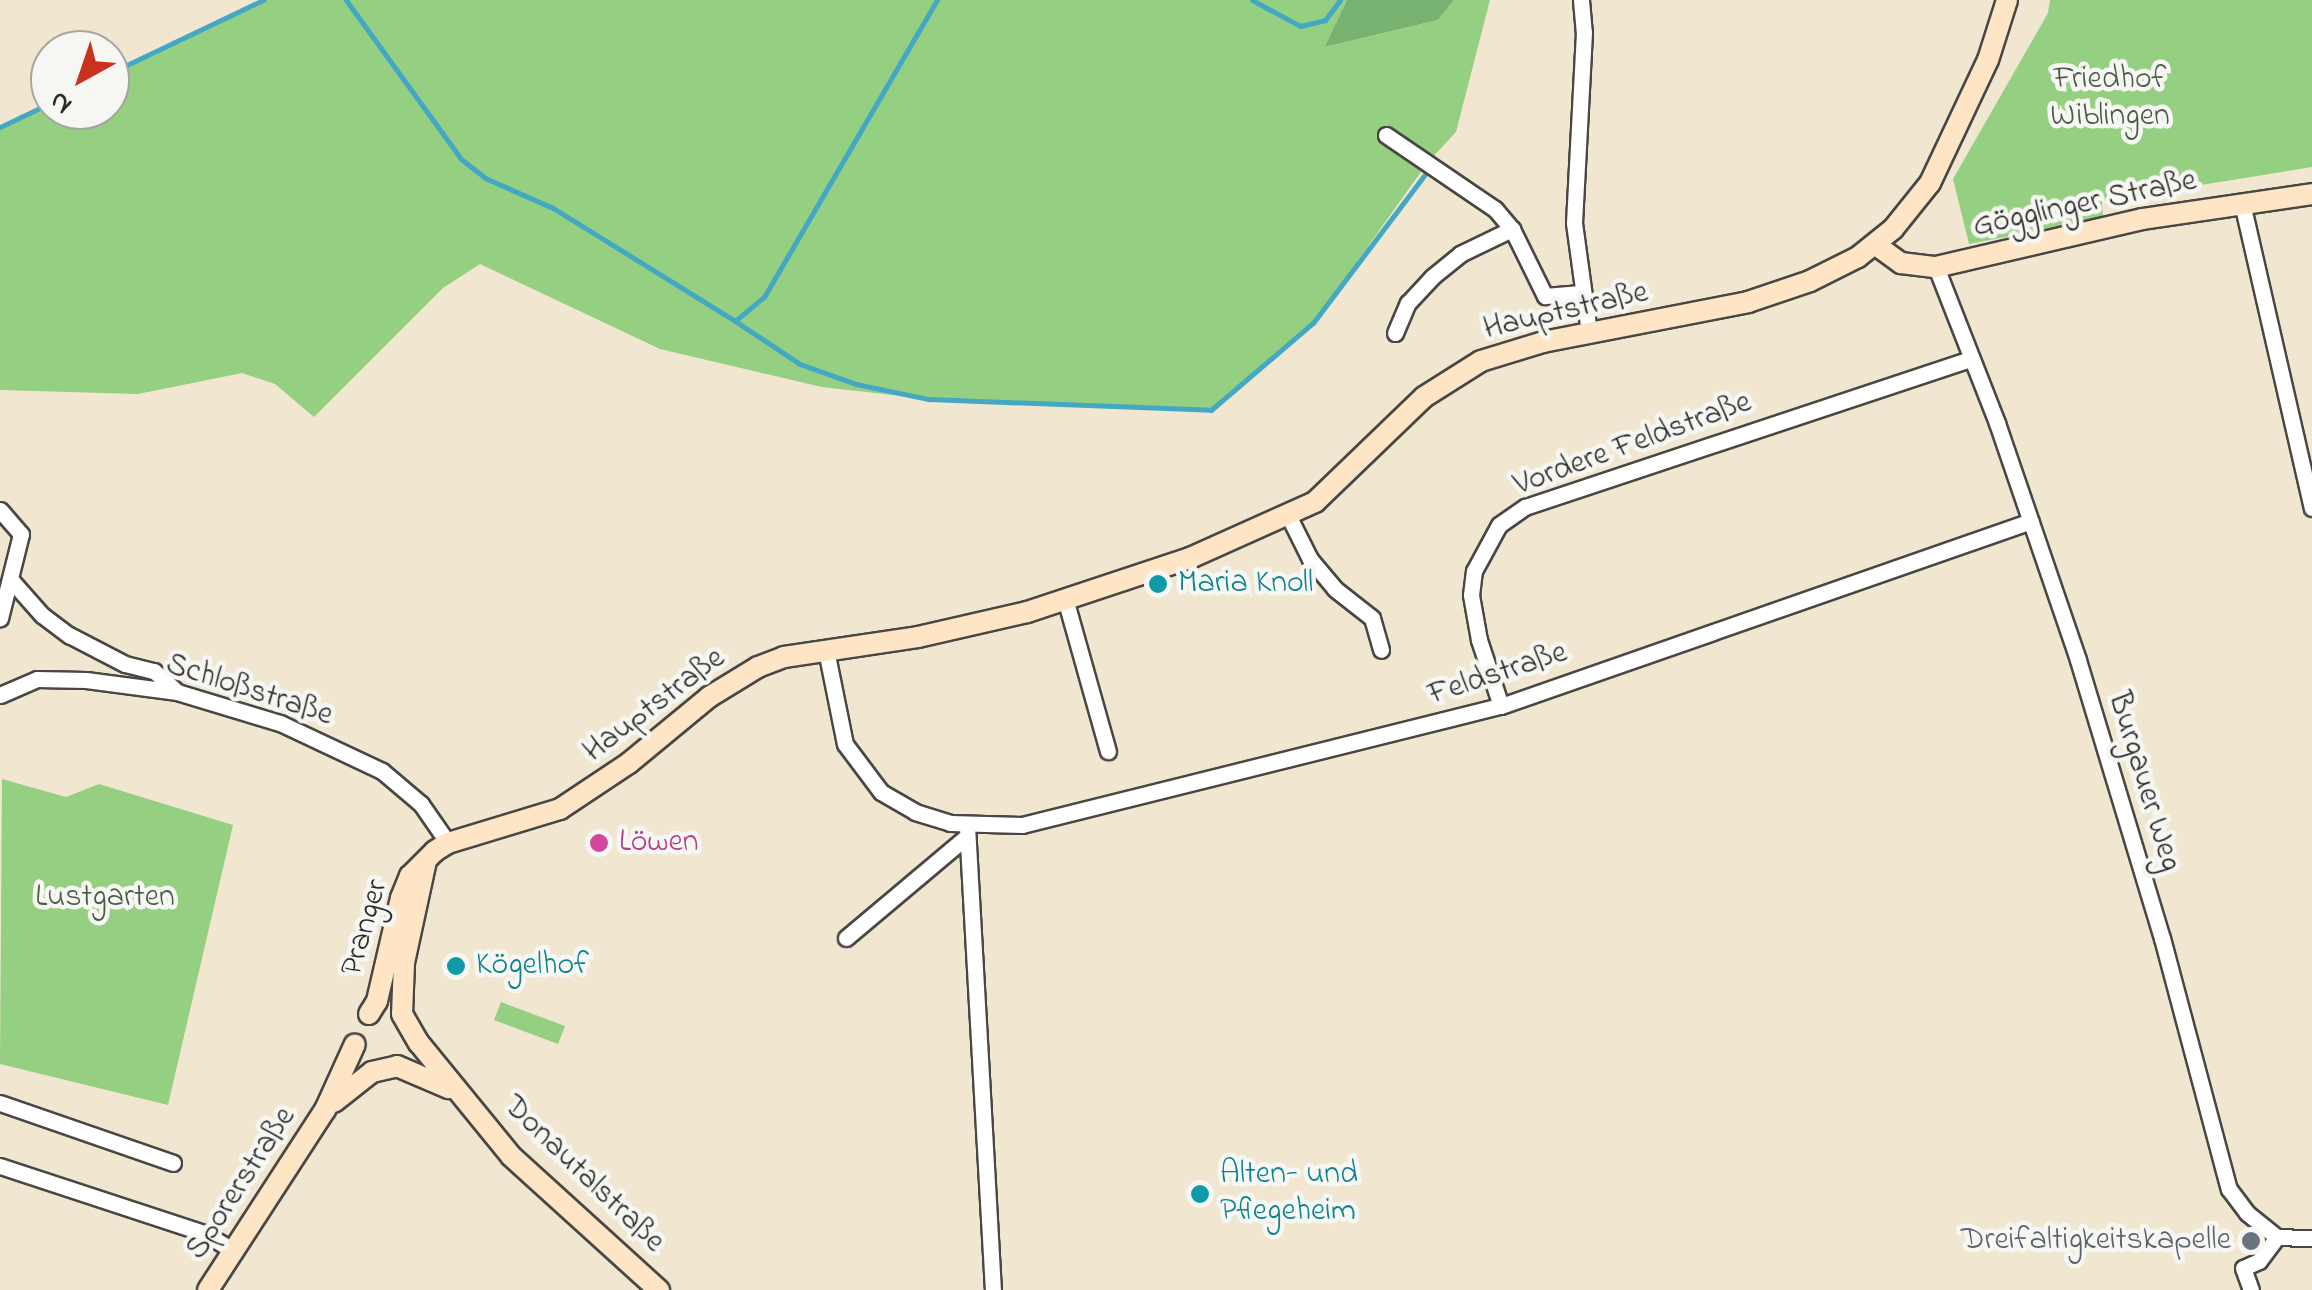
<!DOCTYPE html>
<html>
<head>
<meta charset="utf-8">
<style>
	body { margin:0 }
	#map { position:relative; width:2312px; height:1290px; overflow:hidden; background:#f1e7d1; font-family:"Indie Flower",sans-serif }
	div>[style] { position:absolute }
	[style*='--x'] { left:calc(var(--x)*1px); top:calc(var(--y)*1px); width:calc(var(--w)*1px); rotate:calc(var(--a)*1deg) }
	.green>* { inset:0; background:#95cf82 }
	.forest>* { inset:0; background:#78b270 }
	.stream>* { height:5px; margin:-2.5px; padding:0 2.5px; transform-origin:2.5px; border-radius:2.5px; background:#44a8c4 }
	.roads { filter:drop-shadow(2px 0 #494744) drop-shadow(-2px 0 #494744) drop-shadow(0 2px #494744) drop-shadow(0 -2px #494744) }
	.street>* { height:15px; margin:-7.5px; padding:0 7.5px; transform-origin:7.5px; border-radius:7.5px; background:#fff }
	.secondary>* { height:20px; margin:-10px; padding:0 10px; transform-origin:10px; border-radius:10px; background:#fde5c5 }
	.dots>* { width:28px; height:28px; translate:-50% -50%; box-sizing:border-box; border:5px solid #f6f6f2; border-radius:50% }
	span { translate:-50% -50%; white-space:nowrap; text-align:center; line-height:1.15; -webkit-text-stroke:9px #f6f6f2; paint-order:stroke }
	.park-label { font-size:32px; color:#4b5c45 }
	.street-label { font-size:32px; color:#2b2b2b }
	.culture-label { font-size:32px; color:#0d838f }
	.left { translate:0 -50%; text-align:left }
	.hotel-label { font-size:32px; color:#b23c85 }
	.worship-label { font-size:32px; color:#5b616d }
	.right { translate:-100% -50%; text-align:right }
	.north { position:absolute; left:30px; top:30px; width:100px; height:100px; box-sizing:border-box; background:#f6f6f2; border:2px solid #a5a5a2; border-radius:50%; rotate:220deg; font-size:28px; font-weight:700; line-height:40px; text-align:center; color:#2b2b2b }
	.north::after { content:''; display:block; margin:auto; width:35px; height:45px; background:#c8321e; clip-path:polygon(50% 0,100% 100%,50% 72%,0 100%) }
</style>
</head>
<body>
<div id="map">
	<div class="green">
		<i style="clip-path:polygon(262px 0,1347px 0,1326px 47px,1438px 20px,1454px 0,1490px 0,1456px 132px,1428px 162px,1317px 318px,1278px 357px,1211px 410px,928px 399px,822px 387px,660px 349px,480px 264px,443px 288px,314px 417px,275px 384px,242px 373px,138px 394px,0 390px,0 127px,50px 103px,50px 110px,110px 110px,110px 74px)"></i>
		<i style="clip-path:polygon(2050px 0,2312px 0,2312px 167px,2102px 201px,2103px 218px,1969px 244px,1953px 179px,2048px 13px)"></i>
		<i style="clip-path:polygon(2px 779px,66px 797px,99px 784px,233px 825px,168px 1105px,0 1064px)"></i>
		<i style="clip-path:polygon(501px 1002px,565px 1026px,558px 1044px,494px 1020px)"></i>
	</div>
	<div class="forest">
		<i style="clip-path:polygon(1347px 0,1454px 0,1438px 20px,1325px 47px)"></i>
	</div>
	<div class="stream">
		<i style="--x:346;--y:0;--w:196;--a:54.1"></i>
		<i style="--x:461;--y:159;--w:31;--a:38"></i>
		<i style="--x:485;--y:178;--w:74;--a:23.8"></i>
		<i style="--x:553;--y:208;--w:214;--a:31.8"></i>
		<i style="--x:735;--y:321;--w:38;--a:-40"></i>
		<i style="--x:764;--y:297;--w:344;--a:-59.8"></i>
		<i style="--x:1252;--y:0;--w:55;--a:28.4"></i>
		<i style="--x:1300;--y:26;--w:26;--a:-13"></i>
		<i style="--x:1325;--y:20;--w:25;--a:-53"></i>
		<i style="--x:110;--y:73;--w:170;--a:-25.5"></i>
		<i style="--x:0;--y:127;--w:55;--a:-25.6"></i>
		<i style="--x:735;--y:321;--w:78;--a:33.5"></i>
		<i style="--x:800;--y:364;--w:59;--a:19.7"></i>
		<i style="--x:856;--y:384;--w:74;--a:11.8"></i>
		<i style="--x:928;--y:399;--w:283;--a:2.2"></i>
		<i style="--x:1211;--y:410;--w:134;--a:-40.5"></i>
		<i style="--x:1313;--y:323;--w:188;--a:-53"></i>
	</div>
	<div class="roads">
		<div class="street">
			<i style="--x:1581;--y:0;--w:32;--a:85"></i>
			<i style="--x:1584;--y:32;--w:191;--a:93"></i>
			<i style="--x:1574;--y:223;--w:111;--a:82.2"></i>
			<i style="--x:1386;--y:135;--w:132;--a:34.2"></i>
			<i style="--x:1495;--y:209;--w:26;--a:50"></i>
			<i style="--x:1512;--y:229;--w:75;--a:63.8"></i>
			<i style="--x:1545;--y:296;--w:38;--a:-5"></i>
			<i style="--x:2242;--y:203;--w:313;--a:77.1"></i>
			<i style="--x:1936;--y:267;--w:168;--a:68.6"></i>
			<i style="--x:1997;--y:423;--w:250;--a:71.1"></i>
			<i style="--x:2078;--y:660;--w:290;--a:73.2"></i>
			<i style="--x:2162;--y:938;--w:260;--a:75.1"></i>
			<i style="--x:2229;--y:1189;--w:30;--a:53"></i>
			<i style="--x:2247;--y:1213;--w:38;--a:39"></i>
			<i style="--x:2277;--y:1237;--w:30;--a:127"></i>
			<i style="--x:2259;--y:1261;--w:17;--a:156"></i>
			<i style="--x:2243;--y:1268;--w:23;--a:70"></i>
			<i style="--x:1395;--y:333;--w:33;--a:-67"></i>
			<i style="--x:1408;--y:303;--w:35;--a:-47"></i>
			<i style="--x:1432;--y:277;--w:36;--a:-39"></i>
			<i style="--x:1460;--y:254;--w:58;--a:-25.7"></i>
			<i style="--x:0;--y:510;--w:32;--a:49"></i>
			<i style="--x:21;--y:534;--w:87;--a:104"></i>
			<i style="--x:1289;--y:517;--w:47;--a:63.4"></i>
			<i style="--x:1310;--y:559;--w:39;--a:50"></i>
			<i style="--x:1335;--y:589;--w:47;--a:38.1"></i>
			<i style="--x:1372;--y:618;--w:33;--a:74"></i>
			<i style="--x:11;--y:580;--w:47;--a:48.5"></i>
			<i style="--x:42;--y:615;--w:34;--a:37"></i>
			<i style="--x:69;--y:635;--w:63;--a:27.4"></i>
			<i style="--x:125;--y:664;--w:30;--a:14"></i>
			<i style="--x:154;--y:671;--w:31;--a:42"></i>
			<i style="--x:1066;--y:602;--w:155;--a:74.3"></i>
			<i style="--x:826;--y:650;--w:96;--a:78.6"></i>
			<i style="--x:845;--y:744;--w:60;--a:53.1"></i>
			<i style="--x:881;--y:792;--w:39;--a:30"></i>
			<i style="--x:915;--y:812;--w:37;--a:17"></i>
			<i style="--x:950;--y:823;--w:72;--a:1.6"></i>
			<i style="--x:1022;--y:825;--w:494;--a:-14"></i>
			<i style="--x:1501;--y:706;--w:561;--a:-19.24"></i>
			<i style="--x:0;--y:695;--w:40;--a:-23.4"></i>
			<i style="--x:37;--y:679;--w:49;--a:1.2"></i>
			<i style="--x:86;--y:680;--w:92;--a:7.5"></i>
			<i style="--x:177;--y:692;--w:108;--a:16.8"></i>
			<i style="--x:280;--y:723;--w:113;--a:25.2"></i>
			<i style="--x:382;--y:771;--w:51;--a:40.2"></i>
			<i style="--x:421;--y:804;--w:47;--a:55.3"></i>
			<i style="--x:1501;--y:706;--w:70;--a:-108.4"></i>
			<i style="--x:1479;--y:640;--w:46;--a:-100.1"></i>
			<i style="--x:1471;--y:595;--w:24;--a:-83"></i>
			<i style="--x:1474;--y:571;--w:52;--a:-61.5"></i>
			<i style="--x:1499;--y:525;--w:32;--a:-35"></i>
			<i style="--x:1525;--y:507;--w:468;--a:-18.4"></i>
			<i style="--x:967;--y:826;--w:465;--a:86.8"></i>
			<i style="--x:846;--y:938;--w:158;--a:-40.1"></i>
			<i style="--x:0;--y:1103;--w:183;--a:19.1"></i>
			<i style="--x:0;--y:1166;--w:215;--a:18.2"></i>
			<i style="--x:204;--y:1233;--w:35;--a:31"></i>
			<i style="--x:2277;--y:1237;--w:35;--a:2"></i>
		</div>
		<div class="secondary">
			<i style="--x:1876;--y:245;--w:31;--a:36"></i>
			<i style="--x:1901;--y:263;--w:35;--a:7"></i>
			<i style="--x:1936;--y:267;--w:212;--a:-13.1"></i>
			<i style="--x:2143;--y:219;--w:171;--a:-8.4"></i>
			<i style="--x:426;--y:861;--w:104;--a:102.2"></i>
			<i style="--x:404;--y:963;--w:51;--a:92.2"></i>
			<i style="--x:402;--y:1014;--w:34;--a:60"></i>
			<i style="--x:419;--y:1043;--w:146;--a:50.8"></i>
			<i style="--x:511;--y:1156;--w:200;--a:42.2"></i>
			<i style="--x:369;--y:1014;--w:15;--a:-58"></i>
			<i style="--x:377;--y:1001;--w:106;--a:-76.9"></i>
			<i style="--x:401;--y:898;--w:24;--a:-68"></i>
			<i style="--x:410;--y:876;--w:35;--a:-45"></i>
			<i style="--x:435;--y:851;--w:15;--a:-32"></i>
			<i style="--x:448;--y:843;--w:117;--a:-16.9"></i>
			<i style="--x:560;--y:809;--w:83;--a:-33.7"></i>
			<i style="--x:629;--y:763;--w:104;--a:-39.5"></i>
			<i style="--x:709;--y:697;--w:57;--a:-31.5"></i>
			<i style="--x:758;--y:667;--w:28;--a:-21"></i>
			<i style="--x:784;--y:657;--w:135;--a:-8.5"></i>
			<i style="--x:918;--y:637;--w:112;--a:-12.9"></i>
			<i style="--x:1027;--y:612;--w:172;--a:-18.3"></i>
			<i style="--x:1190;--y:558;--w:137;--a:-24.1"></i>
			<i style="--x:1315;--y:502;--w:151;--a:-43.9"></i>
			<i style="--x:1424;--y:397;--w:67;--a:-32.3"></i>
			<i style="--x:1481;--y:361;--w:65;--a:-17"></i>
			<i style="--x:1543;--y:342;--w:209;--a:-11"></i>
			<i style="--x:1748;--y:302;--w:65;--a:-18.7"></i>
			<i style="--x:1810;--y:281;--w:54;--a:-26.6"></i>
			<i style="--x:1858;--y:257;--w:45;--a:-38.7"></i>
			<i style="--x:1893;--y:229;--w:59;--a:-51.2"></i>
			<i style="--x:1930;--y:183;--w:136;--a:-64.8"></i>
			<i style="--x:1988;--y:60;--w:63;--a:-72.4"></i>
			<i style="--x:334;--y:1102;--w:48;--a:-38.3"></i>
			<i style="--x:372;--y:1072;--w:26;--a:-13"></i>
			<i style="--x:397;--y:1066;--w:56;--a:23.3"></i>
			<i style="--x:208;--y:1290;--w:215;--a:-57"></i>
			<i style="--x:325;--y:1110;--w:72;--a:-65.6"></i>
		</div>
	</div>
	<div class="dots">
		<i style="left:1158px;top:584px;background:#0f9aa8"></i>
		<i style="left:599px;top:843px;background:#d1479c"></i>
		<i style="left:456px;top:966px;background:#0f9aa8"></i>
		<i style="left:1200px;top:1194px;background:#0f9aa8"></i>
		<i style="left:2251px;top:1241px;background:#6b7280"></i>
	</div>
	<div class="park-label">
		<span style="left:2110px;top:99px">Friedhof<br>Wiblingen</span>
		<span style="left:105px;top:898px">Lustgarten</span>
	</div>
	<div class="street-label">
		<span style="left:2085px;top:205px;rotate:-12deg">Gögglinger Straße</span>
		<span style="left:1566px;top:312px;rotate:-13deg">Hauptstraße</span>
		<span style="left:1633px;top:445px;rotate:-20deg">Vordere Feldstraße</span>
		<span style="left:1498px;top:675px;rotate:-18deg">Feldstraße</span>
		<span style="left:249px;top:691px;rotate:18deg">Schloßstraße</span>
		<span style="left:655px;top:706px;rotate:-37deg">Hauptstraße</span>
		<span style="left:2143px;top:782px;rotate:73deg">Burgauer Weg</span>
		<span style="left:366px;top:928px;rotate:-74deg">Pranger</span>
		<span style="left:583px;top:1175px;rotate:44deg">Donautalstraße</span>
		<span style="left:242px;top:1184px;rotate:-57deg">Sporerstraße</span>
	</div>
	<div class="culture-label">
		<span class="left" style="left:1178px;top:584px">Maria Knoll</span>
		<span class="left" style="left:476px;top:966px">Kögelhof</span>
		<span class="left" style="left:1220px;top:1194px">Alten- und<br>Pflegeheim</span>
	</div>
	<div class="hotel-label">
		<span class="left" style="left:619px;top:843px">Löwen</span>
	</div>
	<div class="worship-label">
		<span class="right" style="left:2231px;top:1241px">Dreifaltigkeitskapelle</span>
	</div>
	<div class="north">N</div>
</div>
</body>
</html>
